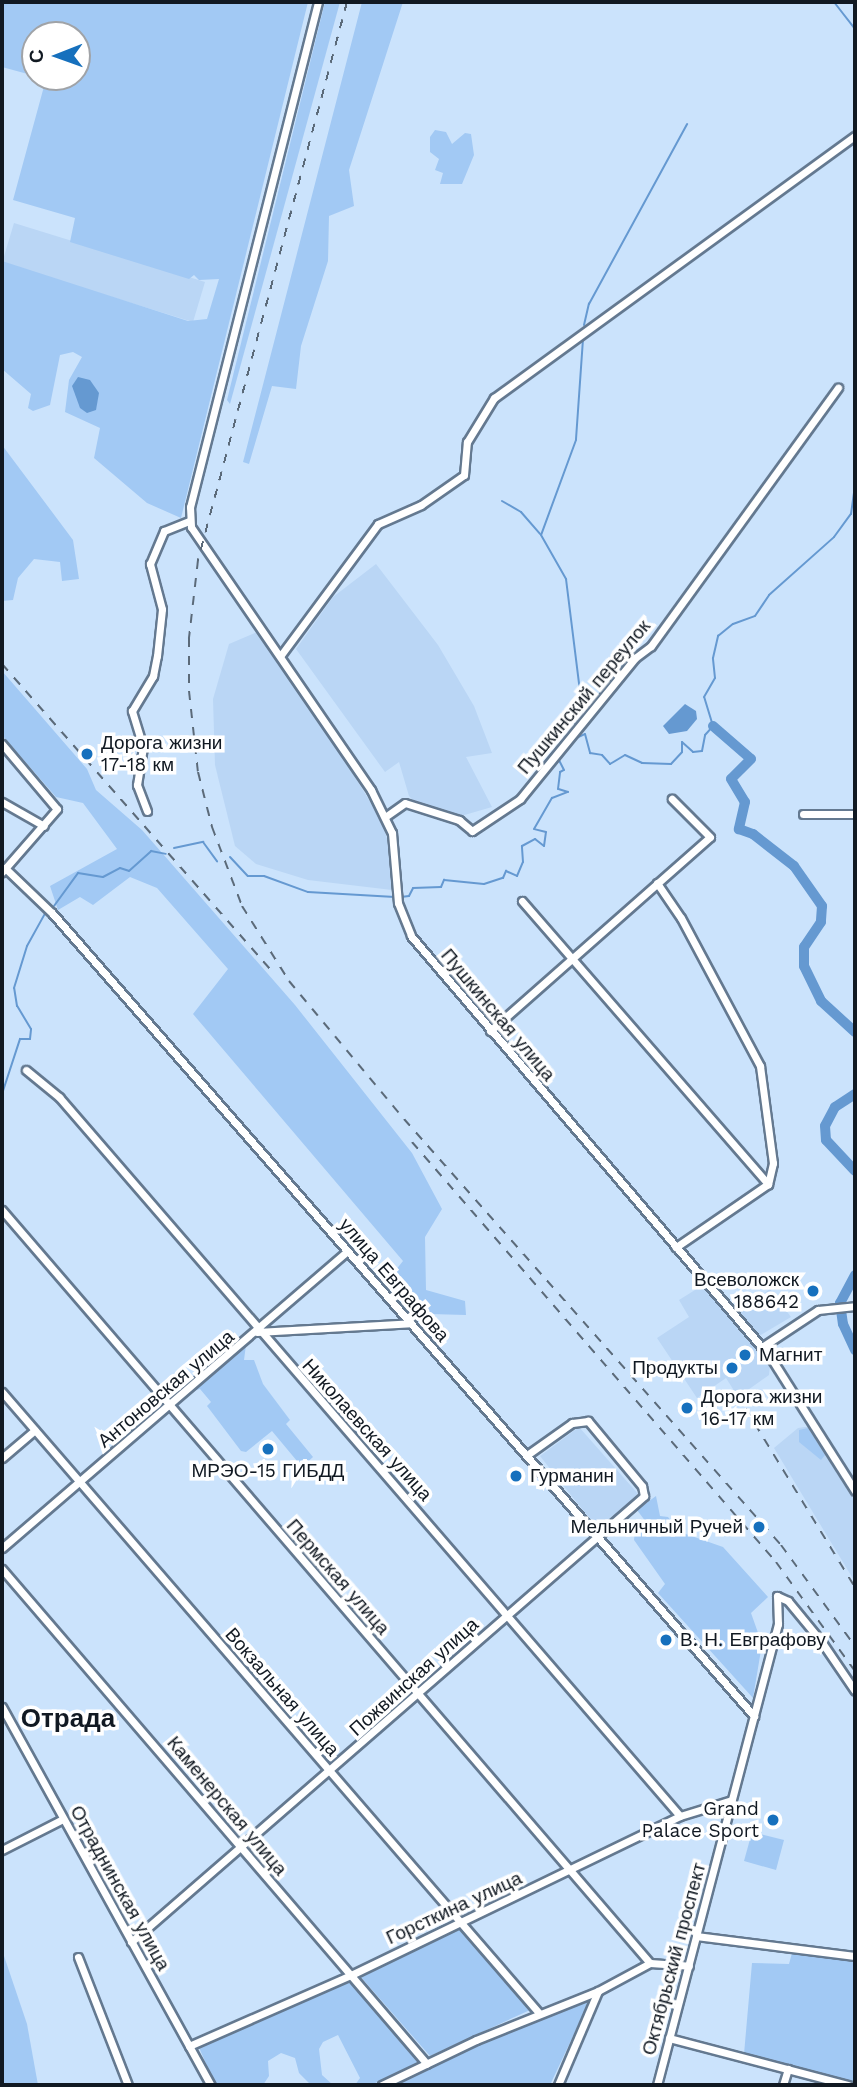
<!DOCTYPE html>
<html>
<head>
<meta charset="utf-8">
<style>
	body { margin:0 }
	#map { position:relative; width:857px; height:2087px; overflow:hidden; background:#cbe3fc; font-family:"Work Sans",sans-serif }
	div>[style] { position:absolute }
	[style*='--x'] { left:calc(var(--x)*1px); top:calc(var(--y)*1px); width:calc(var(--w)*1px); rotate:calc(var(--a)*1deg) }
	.built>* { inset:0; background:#bad6f5 }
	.green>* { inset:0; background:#a2c9f4 }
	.water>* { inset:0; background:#6599d1 }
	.stream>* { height:2px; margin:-1px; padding:0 1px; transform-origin:1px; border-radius:1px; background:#6599d1 }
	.river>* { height:10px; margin:-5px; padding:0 5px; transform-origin:5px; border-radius:5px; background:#6599d1 }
	.roads { filter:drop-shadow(2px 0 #647990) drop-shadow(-2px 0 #647990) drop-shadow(0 2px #647990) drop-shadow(0 -2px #647990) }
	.minor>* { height:7px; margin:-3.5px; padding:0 3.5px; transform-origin:3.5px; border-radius:3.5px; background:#fff }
	.rail>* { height:2px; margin-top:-1px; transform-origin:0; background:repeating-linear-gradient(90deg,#5b6a79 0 9px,transparent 0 18px) }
	.dots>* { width:19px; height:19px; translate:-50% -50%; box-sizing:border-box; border:4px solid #fff; border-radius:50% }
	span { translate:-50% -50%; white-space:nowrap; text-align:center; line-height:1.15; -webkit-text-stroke:7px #fff; paint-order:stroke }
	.street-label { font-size:19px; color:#111922 }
	.poi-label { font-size:19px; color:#111922 }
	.left { translate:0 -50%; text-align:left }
	.right { translate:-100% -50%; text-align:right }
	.district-label { font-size:26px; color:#111922; font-weight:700 }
	.frame { position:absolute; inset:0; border:4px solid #111922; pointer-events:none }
	.north { position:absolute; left:21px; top:21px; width:70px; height:70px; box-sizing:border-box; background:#fff; border:2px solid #a0a3a7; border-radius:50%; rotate:269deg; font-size:19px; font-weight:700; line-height:28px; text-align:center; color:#111922 }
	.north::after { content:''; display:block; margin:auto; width:24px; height:32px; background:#1670bd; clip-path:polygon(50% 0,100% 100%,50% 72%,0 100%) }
</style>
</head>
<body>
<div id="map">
	<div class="built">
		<i style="clip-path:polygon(14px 223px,205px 282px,193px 322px,2px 263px)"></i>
		<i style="clip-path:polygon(376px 564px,438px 645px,474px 706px,492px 753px,466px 757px,492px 807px,461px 816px,418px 806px,409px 796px,399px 762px,385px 772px,296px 649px,333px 597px)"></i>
		<i style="clip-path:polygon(257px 632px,321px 722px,382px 821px,390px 849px,392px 890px,308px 880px,256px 864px,235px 846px,215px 765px,213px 699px,229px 644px)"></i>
		<i style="clip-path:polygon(703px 1285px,770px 1365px,769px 1375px,738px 1397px,726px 1378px,697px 1398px,657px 1338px,689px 1317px,679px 1300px)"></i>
		<i style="clip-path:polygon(770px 1289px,791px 1317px,759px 1336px,738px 1313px)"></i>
		<i style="clip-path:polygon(812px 1426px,855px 1502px,855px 1582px,774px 1448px,798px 1428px)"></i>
		<i style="clip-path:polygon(579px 1427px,639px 1495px,597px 1528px,540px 1456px)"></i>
	</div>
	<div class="green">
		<i style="clip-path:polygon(2px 2px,308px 2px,181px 518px,147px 503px,94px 458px,100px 428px,65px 412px,69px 380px,82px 357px,73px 352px,60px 355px,50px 405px,33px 411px,28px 408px,31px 394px,2px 369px,2px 261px,188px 321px,207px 319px,219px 279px,199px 280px,194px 275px,189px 279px,70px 242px,75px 218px,13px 200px,46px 79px,39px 77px,77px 77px,77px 35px,35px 35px,35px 76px,2px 67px)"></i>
		<i style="clip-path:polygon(325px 2px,340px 2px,230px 404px,227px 400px)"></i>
		<i style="clip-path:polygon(362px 2px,403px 2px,349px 170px,354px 206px,329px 216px,328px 261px,301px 346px,296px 389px,272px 386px,249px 464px,243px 462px)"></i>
		<i style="clip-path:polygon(435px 130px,446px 132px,452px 144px,465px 133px,471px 134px,474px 155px,462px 184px,440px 184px,443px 173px,435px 170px,439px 159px,430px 152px,430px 137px)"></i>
		<i style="clip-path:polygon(2px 445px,73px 540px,79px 579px,62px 581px,60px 562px,34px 559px,18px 578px,13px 600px,2px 601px)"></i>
		<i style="clip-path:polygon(2px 671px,87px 769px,96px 790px,142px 830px,295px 1005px,412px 1153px,442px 1209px,425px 1237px,426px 1290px,465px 1301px,466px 1315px,430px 1314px,395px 1271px,403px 1261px,193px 1014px,228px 969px,157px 888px,130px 877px,93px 905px,80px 897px,58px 910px,50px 886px,117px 849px,83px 803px,56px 797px,2px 735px)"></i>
		<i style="clip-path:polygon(246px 1345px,244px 1360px,254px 1360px,263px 1384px,290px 1420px,286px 1424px,313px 1457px,302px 1467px,272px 1431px,246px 1452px,241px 1451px,207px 1406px,211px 1402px,200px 1389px,193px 1391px)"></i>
		<i style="clip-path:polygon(808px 1428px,825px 1455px,821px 1460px,799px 1442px,799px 1430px)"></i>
		<i style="clip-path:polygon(656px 1496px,660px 1516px,668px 1517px,680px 1532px,723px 1547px,768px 1597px,751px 1613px,762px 1644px,753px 1698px,658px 1593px,665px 1584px,634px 1540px,635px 1531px,646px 1522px,637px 1510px)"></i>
		<i style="clip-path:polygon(752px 1832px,784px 1840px,776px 1870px,744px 1861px)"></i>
		<i style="clip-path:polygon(461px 1926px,530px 2010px,430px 2056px,360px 1976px)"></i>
		<i style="clip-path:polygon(2px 1950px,27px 2024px,38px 2085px,2px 2085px)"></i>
		<i style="clip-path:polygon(792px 1953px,855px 1961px,855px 2083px,744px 2054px,752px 1963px,789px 1964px)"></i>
		<i style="clip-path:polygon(349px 1978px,420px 2062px,371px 2085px,355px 2085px,360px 2078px,338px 2035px,323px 2042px,319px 2049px,322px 2075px,333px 2085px,311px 2085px,299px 2073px,295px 2058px,281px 2053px,268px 2061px,269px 2076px,263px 2085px,215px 2085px,198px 2045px)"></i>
		<i style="clip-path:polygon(590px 2000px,550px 2085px,394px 2085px,474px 2047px)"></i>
	</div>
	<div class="water">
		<i style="clip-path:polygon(78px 377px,90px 380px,99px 393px,96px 410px,87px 413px,80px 408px,72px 386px)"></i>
		<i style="clip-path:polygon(685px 704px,696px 711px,697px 719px,687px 731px,669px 734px,663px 726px)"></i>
	</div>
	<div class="stream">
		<i style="--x:834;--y:2;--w:34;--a:52"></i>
		<i style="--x:584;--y:325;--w:22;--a:-77"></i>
		<i style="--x:589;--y:304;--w:205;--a:-61.4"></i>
		<i style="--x:583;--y:339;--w:101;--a:94"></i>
		<i style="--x:576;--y:440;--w:101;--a:110.2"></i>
		<i style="--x:541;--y:535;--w:51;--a:60.4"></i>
		<i style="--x:566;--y:579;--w:137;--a:82.9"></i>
		<i style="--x:855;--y:456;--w:19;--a:90"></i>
		<i style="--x:502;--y:501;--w:22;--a:30"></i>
		<i style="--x:521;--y:512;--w:29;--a:49"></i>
		<i style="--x:572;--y:740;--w:14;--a:-25"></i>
		<i style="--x:585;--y:734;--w:20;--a:75"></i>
		<i style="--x:590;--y:753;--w:12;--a:9"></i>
		<i style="--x:602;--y:755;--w:12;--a:48"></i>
		<i style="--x:610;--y:764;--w:17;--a:-31"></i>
		<i style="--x:625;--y:755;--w:19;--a:25"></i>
		<i style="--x:642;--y:763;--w:29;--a:2"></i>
		<i style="--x:671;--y:764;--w:16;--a:-47"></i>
		<i style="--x:682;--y:752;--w:10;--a:-90"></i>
		<i style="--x:682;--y:742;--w:15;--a:42"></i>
		<i style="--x:693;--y:752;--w:9;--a:-6"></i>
		<i style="--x:702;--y:751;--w:16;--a:-79"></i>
		<i style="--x:705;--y:735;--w:12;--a:-48"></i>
		<i style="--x:713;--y:726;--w:30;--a:-107"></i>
		<i style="--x:704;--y:697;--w:22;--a:-60"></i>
		<i style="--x:715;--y:678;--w:20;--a:-96"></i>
		<i style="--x:713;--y:658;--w:23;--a:-77"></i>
		<i style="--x:718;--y:636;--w:19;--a:-39"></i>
		<i style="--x:733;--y:624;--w:23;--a:-20"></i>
		<i style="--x:755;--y:616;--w:25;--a:-56"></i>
		<i style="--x:769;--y:595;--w:87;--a:-41.7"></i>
		<i style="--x:834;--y:537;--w:29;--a:-54"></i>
		<i style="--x:851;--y:514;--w:30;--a:-82"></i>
		<i style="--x:174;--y:848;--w:30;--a:-12"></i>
		<i style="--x:203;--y:842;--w:24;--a:54"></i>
		<i style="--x:230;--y:857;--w:26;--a:47"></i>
		<i style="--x:248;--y:876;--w:16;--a:0"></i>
		<i style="--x:264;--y:876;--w:47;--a:20"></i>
		<i style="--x:308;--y:892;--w:87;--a:3.3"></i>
		<i style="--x:401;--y:897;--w:8;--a:-7"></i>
		<i style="--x:409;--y:896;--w:9;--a:-63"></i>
		<i style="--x:413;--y:888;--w:28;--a:-2"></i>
		<i style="--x:441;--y:887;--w:8;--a:-67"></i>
		<i style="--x:444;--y:880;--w:40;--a:5.7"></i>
		<i style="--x:484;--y:884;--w:20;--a:-18"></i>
		<i style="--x:503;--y:878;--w:8;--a:-67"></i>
		<i style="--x:506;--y:871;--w:12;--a:24"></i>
		<i style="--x:517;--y:876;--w:15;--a:-67"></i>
		<i style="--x:523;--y:862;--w:16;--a:-94"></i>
		<i style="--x:522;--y:846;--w:15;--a:-28"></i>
		<i style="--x:535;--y:839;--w:11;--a:38"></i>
		<i style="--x:544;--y:846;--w:14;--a:-82"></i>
		<i style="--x:546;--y:832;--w:12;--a:-166"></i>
		<i style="--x:534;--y:829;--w:36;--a:-60"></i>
		<i style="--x:552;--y:798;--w:17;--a:-21"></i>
		<i style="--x:568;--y:792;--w:10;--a:-163"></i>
		<i style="--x:558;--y:789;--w:17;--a:-83"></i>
		<i style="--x:560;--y:772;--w:4;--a:-27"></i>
		<i style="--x:564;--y:770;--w:16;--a:-117"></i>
		<i style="--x:54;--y:906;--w:41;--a:-54"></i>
		<i style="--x:78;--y:873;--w:25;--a:9"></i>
		<i style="--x:103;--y:877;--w:19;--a:-28"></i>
		<i style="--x:120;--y:868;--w:9;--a:18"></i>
		<i style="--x:129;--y:871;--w:30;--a:-42"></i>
		<i style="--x:151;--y:851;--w:15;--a:11"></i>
		<i style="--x:2;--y:1094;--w:58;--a:-71.9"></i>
		<i style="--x:20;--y:1039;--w:10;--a:0"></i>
		<i style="--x:30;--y:1039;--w:10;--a:-84"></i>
		<i style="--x:31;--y:1029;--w:27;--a:-121"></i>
		<i style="--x:17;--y:1006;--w:18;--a:-99"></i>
		<i style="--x:14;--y:988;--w:44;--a:-72.8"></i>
		<i style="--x:27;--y:946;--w:37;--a:-61"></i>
	</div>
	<div class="river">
		<i style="--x:713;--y:726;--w:50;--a:41"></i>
		<i style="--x:751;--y:759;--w:28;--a:135"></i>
		<i style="--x:731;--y:779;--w:27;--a:59"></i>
		<i style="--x:745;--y:802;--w:28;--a:103"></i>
		<i style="--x:739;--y:829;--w:15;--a:20"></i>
		<i style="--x:753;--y:834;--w:52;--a:38"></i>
		<i style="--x:794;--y:866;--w:49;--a:55"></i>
		<i style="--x:822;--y:906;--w:16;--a:94"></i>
		<i style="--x:821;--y:922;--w:30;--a:124"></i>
		<i style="--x:804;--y:947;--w:19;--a:90"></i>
		<i style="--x:804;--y:966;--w:39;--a:64"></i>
		<i style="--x:821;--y:1001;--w:46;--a:42.4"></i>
		<i style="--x:855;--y:1094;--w:24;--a:147"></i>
		<i style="--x:835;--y:1107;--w:21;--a:118"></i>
		<i style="--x:825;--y:1126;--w:14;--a:86"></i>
		<i style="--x:826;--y:1140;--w:42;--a:46.9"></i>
		<i style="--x:855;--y:1275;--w:32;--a:118"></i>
		<i style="--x:840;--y:1303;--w:21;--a:82"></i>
		<i style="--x:843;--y:1324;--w:29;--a:65"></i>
	</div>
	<div class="roads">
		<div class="minor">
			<i style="--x:318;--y:2;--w:521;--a:104.22"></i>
			<i style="--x:190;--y:507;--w:20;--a:87"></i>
			<i style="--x:191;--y:527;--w:319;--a:55.6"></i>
			<i style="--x:371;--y:790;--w:48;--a:64"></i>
			<i style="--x:392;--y:833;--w:70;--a:85.1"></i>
			<i style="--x:398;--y:903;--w:35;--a:68"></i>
			<i style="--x:411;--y:936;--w:555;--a:49.53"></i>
			<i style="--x:771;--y:1358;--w:157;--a:57.7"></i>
			<i style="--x:281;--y:655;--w:163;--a:-53.5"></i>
			<i style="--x:378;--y:524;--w:47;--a:-23.8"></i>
			<i style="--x:421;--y:505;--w:52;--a:-34.9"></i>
			<i style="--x:464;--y:475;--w:33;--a:-85"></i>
			<i style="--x:467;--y:442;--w:52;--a:-58.5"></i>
			<i style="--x:494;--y:398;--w:446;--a:-36"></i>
			<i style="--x:2;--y:744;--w:85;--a:49.8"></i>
			<i style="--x:57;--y:809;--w:84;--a:131.1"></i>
			<i style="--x:2;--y:802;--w:48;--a:29.7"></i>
			<i style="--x:147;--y:811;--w:28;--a:-111"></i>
			<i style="--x:137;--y:785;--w:38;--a:-81"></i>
			<i style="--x:143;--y:747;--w:38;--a:-107"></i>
			<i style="--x:132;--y:711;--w:41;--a:-59"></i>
			<i style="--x:153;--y:676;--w:20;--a:-79"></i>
			<i style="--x:157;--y:656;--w:47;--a:-83.9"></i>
			<i style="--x:162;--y:609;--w:47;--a:-104.9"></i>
			<i style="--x:150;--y:564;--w:36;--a:-67"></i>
			<i style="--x:164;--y:531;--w:27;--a:-22"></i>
			<i style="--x:803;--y:814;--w:52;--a:0"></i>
			<i style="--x:385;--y:817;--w:24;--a:-35"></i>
			<i style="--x:405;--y:803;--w:57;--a:17.5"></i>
			<i style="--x:459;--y:820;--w:17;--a:40"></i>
			<i style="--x:472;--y:831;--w:58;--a:-33.7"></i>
			<i style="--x:520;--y:799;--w:182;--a:-50.8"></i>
			<i style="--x:635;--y:658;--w:20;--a:-37"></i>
			<i style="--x:651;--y:646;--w:319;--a:-54.1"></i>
			<i style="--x:5;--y:868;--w:65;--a:43.8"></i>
			<i style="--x:52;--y:913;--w:1067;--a:48.84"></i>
			<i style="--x:657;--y:883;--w:42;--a:55.6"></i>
			<i style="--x:681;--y:918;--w:168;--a:61.9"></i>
			<i style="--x:760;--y:1066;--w:98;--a:82.4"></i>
			<i style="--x:773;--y:1163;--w:22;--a:103"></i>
			<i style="--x:768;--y:1184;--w:112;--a:145.6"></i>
			<i style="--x:522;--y:901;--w:375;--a:49"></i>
			<i style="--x:490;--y:1031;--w:293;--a:-41.4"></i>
			<i style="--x:710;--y:837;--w:54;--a:-135"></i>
			<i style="--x:26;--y:1070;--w:43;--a:39.3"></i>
			<i style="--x:59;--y:1097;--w:950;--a:49.18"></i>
			<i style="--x:2;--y:1210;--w:993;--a:49.29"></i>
			<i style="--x:257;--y:1332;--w:154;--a:-3.3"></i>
			<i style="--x:762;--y:1347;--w:67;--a:-33.5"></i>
			<i style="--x:818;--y:1310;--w:37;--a:-6"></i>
			<i style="--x:2;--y:1392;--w:821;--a:49.15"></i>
			<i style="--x:2;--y:1458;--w:43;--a:-40.3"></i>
			<i style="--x:2;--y:1548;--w:455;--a:-40.7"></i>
			<i style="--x:2;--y:1569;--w:652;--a:49.35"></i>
			<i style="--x:2;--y:1707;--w:432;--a:61.1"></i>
			<i style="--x:2;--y:1850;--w:68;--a:-26.9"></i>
			<i style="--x:696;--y:1936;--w:160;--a:7.2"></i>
			<i style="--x:131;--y:1942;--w:680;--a:-41"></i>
			<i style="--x:644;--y:1496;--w:10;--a:-101"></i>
			<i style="--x:642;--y:1486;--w:85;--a:-129.7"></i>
			<i style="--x:588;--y:1421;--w:16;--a:173"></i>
			<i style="--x:572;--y:1423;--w:55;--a:144.6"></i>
			<i style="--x:78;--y:1957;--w:137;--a:68.7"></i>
			<i style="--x:669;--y:2038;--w:185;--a:14.7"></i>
			<i style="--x:189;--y:2046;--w:177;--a:-23.7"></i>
			<i style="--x:351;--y:1975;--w:365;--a:-25.8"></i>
			<i style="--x:680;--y:1816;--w:54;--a:-17.1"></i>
			<i style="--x:382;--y:2085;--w:104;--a:-25.6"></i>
			<i style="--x:476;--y:2040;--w:131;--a:-21.9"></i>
			<i style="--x:598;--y:1991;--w:59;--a:-28.3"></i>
			<i style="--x:650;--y:1963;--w:39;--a:4"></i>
			<i style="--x:558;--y:2085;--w:102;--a:-66.9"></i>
			<i style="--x:657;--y:2085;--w:477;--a:-75.3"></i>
			<i style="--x:778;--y:1624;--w:28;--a:-92"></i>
			<i style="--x:777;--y:1596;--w:12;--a:24"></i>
			<i style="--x:788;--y:1601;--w:52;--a:50.5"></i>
			<i style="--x:821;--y:1641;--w:60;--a:55.8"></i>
			<i style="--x:783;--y:2085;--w:17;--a:-73"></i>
		</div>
	</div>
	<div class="rail">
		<i style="--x:347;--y:2;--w:578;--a:104.95"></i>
		<i style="--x:198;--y:560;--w:79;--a:96.6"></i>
		<i style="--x:189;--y:638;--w:53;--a:90"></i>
		<i style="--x:189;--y:691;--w:81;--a:83.7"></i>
		<i style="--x:198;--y:772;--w:57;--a:75.7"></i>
		<i style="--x:212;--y:827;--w:85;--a:69.2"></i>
		<i style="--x:242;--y:906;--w:89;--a:57.9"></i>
		<i style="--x:289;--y:981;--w:180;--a:50.2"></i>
		<i style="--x:404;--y:1119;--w:569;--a:48.49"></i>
		<i style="--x:781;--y:1545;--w:125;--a:53.8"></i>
		<i style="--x:2;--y:664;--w:409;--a:48.7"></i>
		<i style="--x:412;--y:1142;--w:556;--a:49.09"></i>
		<i style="--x:776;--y:1562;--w:135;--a:54.1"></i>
		<i style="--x:736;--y:1393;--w:228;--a:58.5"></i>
	</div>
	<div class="dots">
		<i style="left:87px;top:754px;background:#1670bd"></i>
		<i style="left:813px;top:1291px;background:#1670bd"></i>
		<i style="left:745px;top:1355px;background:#1670bd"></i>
		<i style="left:732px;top:1368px;background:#1670bd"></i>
		<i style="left:687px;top:1408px;background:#1670bd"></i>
		<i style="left:268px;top:1449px;background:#1670bd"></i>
		<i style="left:516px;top:1476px;background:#1670bd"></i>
		<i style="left:759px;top:1527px;background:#1670bd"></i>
		<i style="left:666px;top:1640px;background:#1670bd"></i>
		<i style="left:773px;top:1820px;background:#1670bd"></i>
	</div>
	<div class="street-label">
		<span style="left:584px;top:697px;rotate:-50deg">Пушкинский переулок</span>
		<span style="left:498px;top:1015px;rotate:50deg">Пушкинская улица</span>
		<span style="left:394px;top:1280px;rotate:49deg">улица Евграфова</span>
		<span style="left:166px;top:1389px;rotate:-40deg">Антоновская улица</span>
		<span style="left:367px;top:1430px;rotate:48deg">Николаевская улица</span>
		<span style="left:338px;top:1577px;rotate:49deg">Пермская улица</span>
		<span style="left:414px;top:1677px;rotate:-42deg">Пожвинская улица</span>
		<span style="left:282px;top:1692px;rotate:49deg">Вокзальная улица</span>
		<span style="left:227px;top:1806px;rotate:50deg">Каменерская улица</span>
		<span style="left:120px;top:1888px;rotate:61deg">Отраднинская улица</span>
		<span style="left:454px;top:1908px;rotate:-25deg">Горсткина улица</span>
		<span style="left:674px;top:1959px;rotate:-75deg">Октябрьский проспект</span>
	</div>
	<div class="poi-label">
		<span class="left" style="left:101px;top:754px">Дорога жизни<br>17-18 км</span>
		<span class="right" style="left:799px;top:1291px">Всеволожск<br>188642</span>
		<span class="left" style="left:759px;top:1355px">Магнит</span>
		<span class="right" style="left:718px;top:1368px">Продукты</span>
		<span class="left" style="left:701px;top:1408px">Дорога жизни<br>16-17 км</span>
		<span style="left:268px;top:1471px">МРЭО-15 ГИБДД</span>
		<span class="left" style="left:530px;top:1476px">Гурманин</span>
		<span class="right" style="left:743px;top:1527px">Мельничный Ручей</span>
		<span class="left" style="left:680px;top:1640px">В. Н. Евграфову</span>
		<span class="right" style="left:759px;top:1820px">Grand<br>Palace Sport</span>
	</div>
	<div class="district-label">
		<span style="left:68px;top:1719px">Отрада</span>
	</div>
	<div class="frame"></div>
	<div class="north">С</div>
</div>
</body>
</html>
